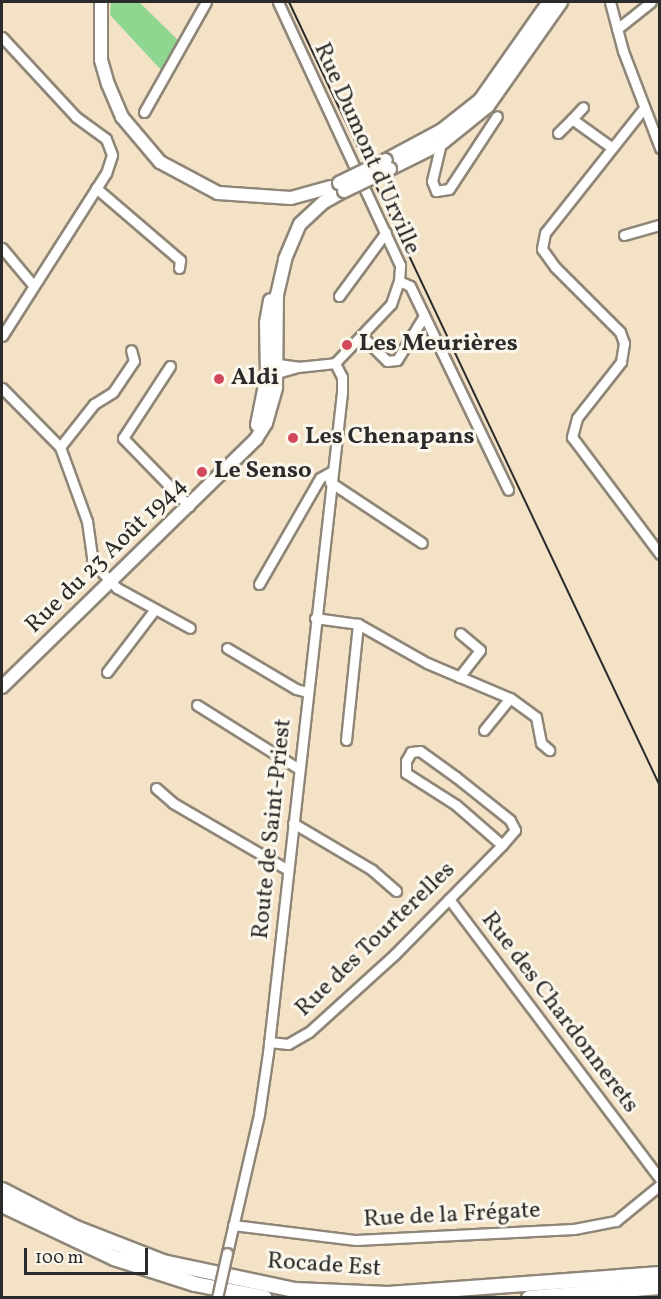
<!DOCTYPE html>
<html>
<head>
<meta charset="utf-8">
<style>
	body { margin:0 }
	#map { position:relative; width:661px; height:1299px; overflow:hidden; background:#f3e2c6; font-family:Vollkorn,serif }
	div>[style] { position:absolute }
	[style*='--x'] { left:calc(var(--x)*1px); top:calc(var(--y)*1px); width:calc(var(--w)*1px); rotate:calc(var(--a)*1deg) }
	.green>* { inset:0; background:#8fd690 }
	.roads { filter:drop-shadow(2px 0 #8f8678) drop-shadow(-2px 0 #8f8678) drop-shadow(0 2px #8f8678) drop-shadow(0 -2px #8f8678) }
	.minor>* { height:9px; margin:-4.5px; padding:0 4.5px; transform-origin:4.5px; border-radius:4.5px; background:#fff }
	.major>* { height:12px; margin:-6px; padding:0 6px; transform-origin:6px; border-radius:6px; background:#fff }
	.highway>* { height:14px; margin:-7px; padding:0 7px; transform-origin:7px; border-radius:7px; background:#fff }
	.rail>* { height:2px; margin:-1px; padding:0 1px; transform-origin:1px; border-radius:1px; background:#2b2b2b }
	.bridges { filter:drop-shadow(2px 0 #8f8678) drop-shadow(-2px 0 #8f8678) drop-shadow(0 2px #8f8678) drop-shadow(0 -2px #8f8678) }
	.minor-bridge>* { height:9px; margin:-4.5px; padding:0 4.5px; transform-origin:4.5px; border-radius:4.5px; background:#fff }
	.major-bridge>* { height:12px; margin:-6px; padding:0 6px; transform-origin:6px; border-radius:6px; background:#fff }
	.dots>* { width:16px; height:16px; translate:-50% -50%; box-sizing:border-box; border:3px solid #fbf7ec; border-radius:50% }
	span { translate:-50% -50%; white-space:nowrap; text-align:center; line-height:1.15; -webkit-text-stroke:6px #fbf7ec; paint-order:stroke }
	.street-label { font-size:24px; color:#2b2b2b }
	.poi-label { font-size:24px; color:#2b2b2b; font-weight:700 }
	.left { translate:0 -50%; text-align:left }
	.frame { position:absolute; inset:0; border:3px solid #2b2b2b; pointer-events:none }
	.scale { position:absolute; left:24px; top:1248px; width:124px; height:27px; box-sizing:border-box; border:3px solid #2b2b2b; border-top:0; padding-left:8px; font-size:18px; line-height:21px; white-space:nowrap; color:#2b2b2b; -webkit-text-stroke:4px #fbf7ec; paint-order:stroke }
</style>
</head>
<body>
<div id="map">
	<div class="green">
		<i style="clip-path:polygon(111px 2px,139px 2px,180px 42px,162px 71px,110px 15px)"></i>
	</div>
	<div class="roads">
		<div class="minor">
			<i style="--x:610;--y:2;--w:51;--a:75.1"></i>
			<i style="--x:623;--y:51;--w:104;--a:69.1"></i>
			<i style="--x:617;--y:29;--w:43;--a:-38.5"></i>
			<i style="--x:2;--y:37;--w:109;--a:47.2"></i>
			<i style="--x:76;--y:117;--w:37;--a:36"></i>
			<i style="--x:106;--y:139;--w:17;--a:69"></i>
			<i style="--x:112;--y:155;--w:19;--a:108"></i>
			<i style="--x:106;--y:173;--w:193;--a:122.5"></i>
			<i style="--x:644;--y:108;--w:159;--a:128.4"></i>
			<i style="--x:545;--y:233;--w:16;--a:101"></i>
			<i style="--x:542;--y:249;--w:22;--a:54"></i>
			<i style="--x:555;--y:267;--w:92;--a:45"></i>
			<i style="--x:620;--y:332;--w:12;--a:70"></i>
			<i style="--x:624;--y:343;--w:19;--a:99"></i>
			<i style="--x:621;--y:362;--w:71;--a:128.2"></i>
			<i style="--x:577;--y:418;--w:20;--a:105"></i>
			<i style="--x:572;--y:437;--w:146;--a:53.1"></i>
			<i style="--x:144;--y:112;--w:126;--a:-60.6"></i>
			<i style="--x:572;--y:119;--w:16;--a:-47"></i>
			<i style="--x:558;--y:133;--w:20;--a:-45"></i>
			<i style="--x:572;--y:119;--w:48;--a:35.7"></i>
			<i style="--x:442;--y:139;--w:43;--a:103.4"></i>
			<i style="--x:432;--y:181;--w:11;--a:68"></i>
			<i style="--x:436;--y:191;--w:13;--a:-9"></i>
			<i style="--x:449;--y:189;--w:87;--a:-56.7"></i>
			<i style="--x:96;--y:188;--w:111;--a:40.6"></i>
			<i style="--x:180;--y:260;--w:8;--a:97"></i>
			<i style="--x:624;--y:235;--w:37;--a:-16"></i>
			<i style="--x:2;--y:248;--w:48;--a:50"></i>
			<i style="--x:399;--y:281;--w:12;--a:24"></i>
			<i style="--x:410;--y:286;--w:226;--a:64.3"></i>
			<i style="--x:339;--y:296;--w:79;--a:-53.7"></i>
			<i style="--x:363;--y:337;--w:34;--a:45"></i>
			<i style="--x:387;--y:361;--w:10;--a:-6"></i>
			<i style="--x:397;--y:360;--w:52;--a:-58.5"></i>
			<i style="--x:271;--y:363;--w:27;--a:8"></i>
			<i style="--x:298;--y:367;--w:37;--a:-6"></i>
			<i style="--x:335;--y:363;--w:81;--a:-46.5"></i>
			<i style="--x:391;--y:304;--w:24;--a:-71"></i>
			<i style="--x:399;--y:281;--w:16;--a:-86"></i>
			<i style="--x:400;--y:265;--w:290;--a:-114.9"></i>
			<i style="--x:170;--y:366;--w:86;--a:123.1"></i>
			<i style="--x:123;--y:438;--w:95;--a:45.9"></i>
			<i style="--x:270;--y:375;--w:29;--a:-16"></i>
			<i style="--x:2;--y:388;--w:83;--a:45.5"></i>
			<i style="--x:60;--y:447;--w:79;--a:70"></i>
			<i style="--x:87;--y:521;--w:37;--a:82"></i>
			<i style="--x:92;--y:558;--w:14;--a:56"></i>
			<i style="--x:100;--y:570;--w:25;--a:47"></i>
			<i style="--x:117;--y:588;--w:83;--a:28.7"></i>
			<i style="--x:60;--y:447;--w:55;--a:-51.7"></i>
			<i style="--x:94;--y:404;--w:22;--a:-32"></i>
			<i style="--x:113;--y:392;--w:37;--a:-56"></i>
			<i style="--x:134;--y:361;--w:11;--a:-105"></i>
			<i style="--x:330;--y:482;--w:110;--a:33.5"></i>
			<i style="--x:259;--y:584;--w:122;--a:-60.1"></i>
			<i style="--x:320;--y:478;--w:13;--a:-29"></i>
			<i style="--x:315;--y:618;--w:43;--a:7.9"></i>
			<i style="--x:358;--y:624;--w:79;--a:29.5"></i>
			<i style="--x:427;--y:663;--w:90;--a:22.9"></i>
			<i style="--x:510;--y:698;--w:32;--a:36"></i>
			<i style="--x:536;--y:717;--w:26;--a:79"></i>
			<i style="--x:541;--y:743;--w:11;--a:41"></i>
			<i style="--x:227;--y:648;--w:80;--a:30.7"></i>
			<i style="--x:296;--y:689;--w:11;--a:15"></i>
			<i style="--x:107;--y:672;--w:79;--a:-52.7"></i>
			<i style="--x:459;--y:677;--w:34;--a:-52"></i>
			<i style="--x:480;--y:650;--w:26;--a:-140"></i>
			<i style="--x:197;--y:705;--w:120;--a:32.1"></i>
			<i style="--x:484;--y:730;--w:41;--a:-50.9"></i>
			<i style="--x:346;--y:740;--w:117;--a:-84.1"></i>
			<i style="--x:156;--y:788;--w:23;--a:41"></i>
			<i style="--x:173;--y:803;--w:133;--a:30.2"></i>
			<i style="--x:293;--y:823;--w:92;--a:30.7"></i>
			<i style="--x:372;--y:870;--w:32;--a:41"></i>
			<i style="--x:449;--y:899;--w:351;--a:53"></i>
			<i style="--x:269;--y:1042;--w:19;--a:6"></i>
			<i style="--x:288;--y:1044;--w:24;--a:-30"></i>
			<i style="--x:309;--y:1032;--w:116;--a:-42.2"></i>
			<i style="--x:395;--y:954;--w:153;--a:-45.5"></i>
			<i style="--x:502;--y:845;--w:20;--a:-49"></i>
			<i style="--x:515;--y:830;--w:11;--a:-117"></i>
			<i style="--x:510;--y:820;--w:69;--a:-141.5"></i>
			<i style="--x:456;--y:777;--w:44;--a:-144.2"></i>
			<i style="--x:420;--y:751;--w:9;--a:174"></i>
			<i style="--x:411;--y:752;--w:10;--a:119"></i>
			<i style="--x:406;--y:761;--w:12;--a:90"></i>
			<i style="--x:406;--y:773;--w:59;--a:32.6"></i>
			<i style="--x:456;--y:805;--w:61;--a:41"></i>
			<i style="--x:233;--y:1225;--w:124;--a:7"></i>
			<i style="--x:356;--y:1240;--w:218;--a:-2.9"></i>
			<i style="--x:574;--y:1229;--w:43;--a:-10.8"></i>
			<i style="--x:616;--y:1221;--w:57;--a:-39.3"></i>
			<i style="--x:227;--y:1253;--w:143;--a:-77"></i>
			<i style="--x:259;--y:1114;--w:62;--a:-81.6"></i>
			<i style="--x:268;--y:1053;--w:665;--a:-83.61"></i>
			<i style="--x:342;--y:392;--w:15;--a:-90"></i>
			<i style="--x:342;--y:377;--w:16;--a:-117"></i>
		</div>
		<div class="major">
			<i style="--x:101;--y:2;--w:58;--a:90"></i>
			<i style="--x:101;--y:60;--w:25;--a:74"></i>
			<i style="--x:108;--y:84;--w:36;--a:67"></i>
			<i style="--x:122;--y:117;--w:59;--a:49.8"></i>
			<i style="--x:160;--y:162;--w:66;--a:28.1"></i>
			<i style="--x:218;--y:193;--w:73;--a:3.9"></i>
			<i style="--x:291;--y:198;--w:41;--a:-15.4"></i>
			<i style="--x:386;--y:160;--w:64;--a:-28.2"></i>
			<i style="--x:442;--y:130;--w:48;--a:-38.3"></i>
			<i style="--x:480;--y:100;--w:120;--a:-54.9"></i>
			<i style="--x:390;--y:169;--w:58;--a:-26.6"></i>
			<i style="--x:442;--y:143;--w:59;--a:-38.8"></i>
			<i style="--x:488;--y:106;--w:127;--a:-54.9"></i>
			<i style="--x:257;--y:425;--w:51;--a:-78.7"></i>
			<i style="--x:267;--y:375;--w:52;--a:-91.1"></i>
			<i style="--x:266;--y:323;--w:23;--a:-80"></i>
			<i style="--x:2;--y:687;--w:355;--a:-44.3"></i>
			<i style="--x:256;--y:439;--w:19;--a:-58"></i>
			<i style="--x:266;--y:423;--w:37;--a:-74"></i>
			<i style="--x:276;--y:387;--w:92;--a:-89.4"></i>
			<i style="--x:277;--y:295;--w:37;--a:-77"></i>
			<i style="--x:285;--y:259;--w:38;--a:-67"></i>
			<i style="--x:300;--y:224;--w:33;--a:-43"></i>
			<i style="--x:324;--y:202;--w:23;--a:-29"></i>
		</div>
		<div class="highway">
			<i style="--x:2;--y:1190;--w:83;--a:27.2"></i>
			<i style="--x:76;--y:1228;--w:93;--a:21.3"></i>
			<i style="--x:163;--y:1262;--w:135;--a:12"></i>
			<i style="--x:295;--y:1290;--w:93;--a:2.5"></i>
			<i style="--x:388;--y:1294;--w:273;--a:-4.2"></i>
			<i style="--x:2;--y:1205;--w:124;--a:25.3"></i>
			<i style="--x:114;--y:1258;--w:85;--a:17.8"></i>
			<i style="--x:195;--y:1284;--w:71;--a:11.3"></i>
			<i style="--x:529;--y:1298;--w:131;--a:-4.8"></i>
		</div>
	</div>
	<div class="rail">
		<i style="--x:289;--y:2;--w:867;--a:64.68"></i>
	</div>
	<div class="bridges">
		<div class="minor-bridge">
			<i style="--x:217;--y:1298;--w:46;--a:-77.5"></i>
		</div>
		<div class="major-bridge">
			<i style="--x:339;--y:183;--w:52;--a:-26.1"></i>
			<i style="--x:344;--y:191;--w:51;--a:-25.6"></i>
		</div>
	</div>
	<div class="dots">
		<i style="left:347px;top:345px;background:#d1495b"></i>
		<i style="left:219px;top:379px;background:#d1495b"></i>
		<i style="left:293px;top:438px;background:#d1495b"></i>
		<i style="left:202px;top:472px;background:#d1495b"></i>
	</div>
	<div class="street-label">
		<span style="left:366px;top:149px;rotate:66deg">Rue Dumont d'Urville</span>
		<span style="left:107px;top:556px;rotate:-44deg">Rue du 23 Août 1944</span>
		<span style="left:273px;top:829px;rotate:-84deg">Route de Saint-Priest</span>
		<span style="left:376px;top:940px;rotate:-44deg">Rue des Tourterelles</span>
		<span style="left:559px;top:1013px;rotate:53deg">Rue des Chardonnerets</span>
		<span style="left:452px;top:1216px;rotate:-3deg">Rue de la Frégate</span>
		<span style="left:324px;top:1266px;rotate:4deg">Rocade Est</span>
	</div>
	<div class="poi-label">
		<span class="left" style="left:359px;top:345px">Les Meurières</span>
		<span class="left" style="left:231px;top:379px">Aldi</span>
		<span class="left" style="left:305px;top:438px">Les Chenapans</span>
		<span class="left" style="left:214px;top:472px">Le Senso</span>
	</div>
	<div class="frame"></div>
	<div class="scale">100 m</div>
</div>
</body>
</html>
